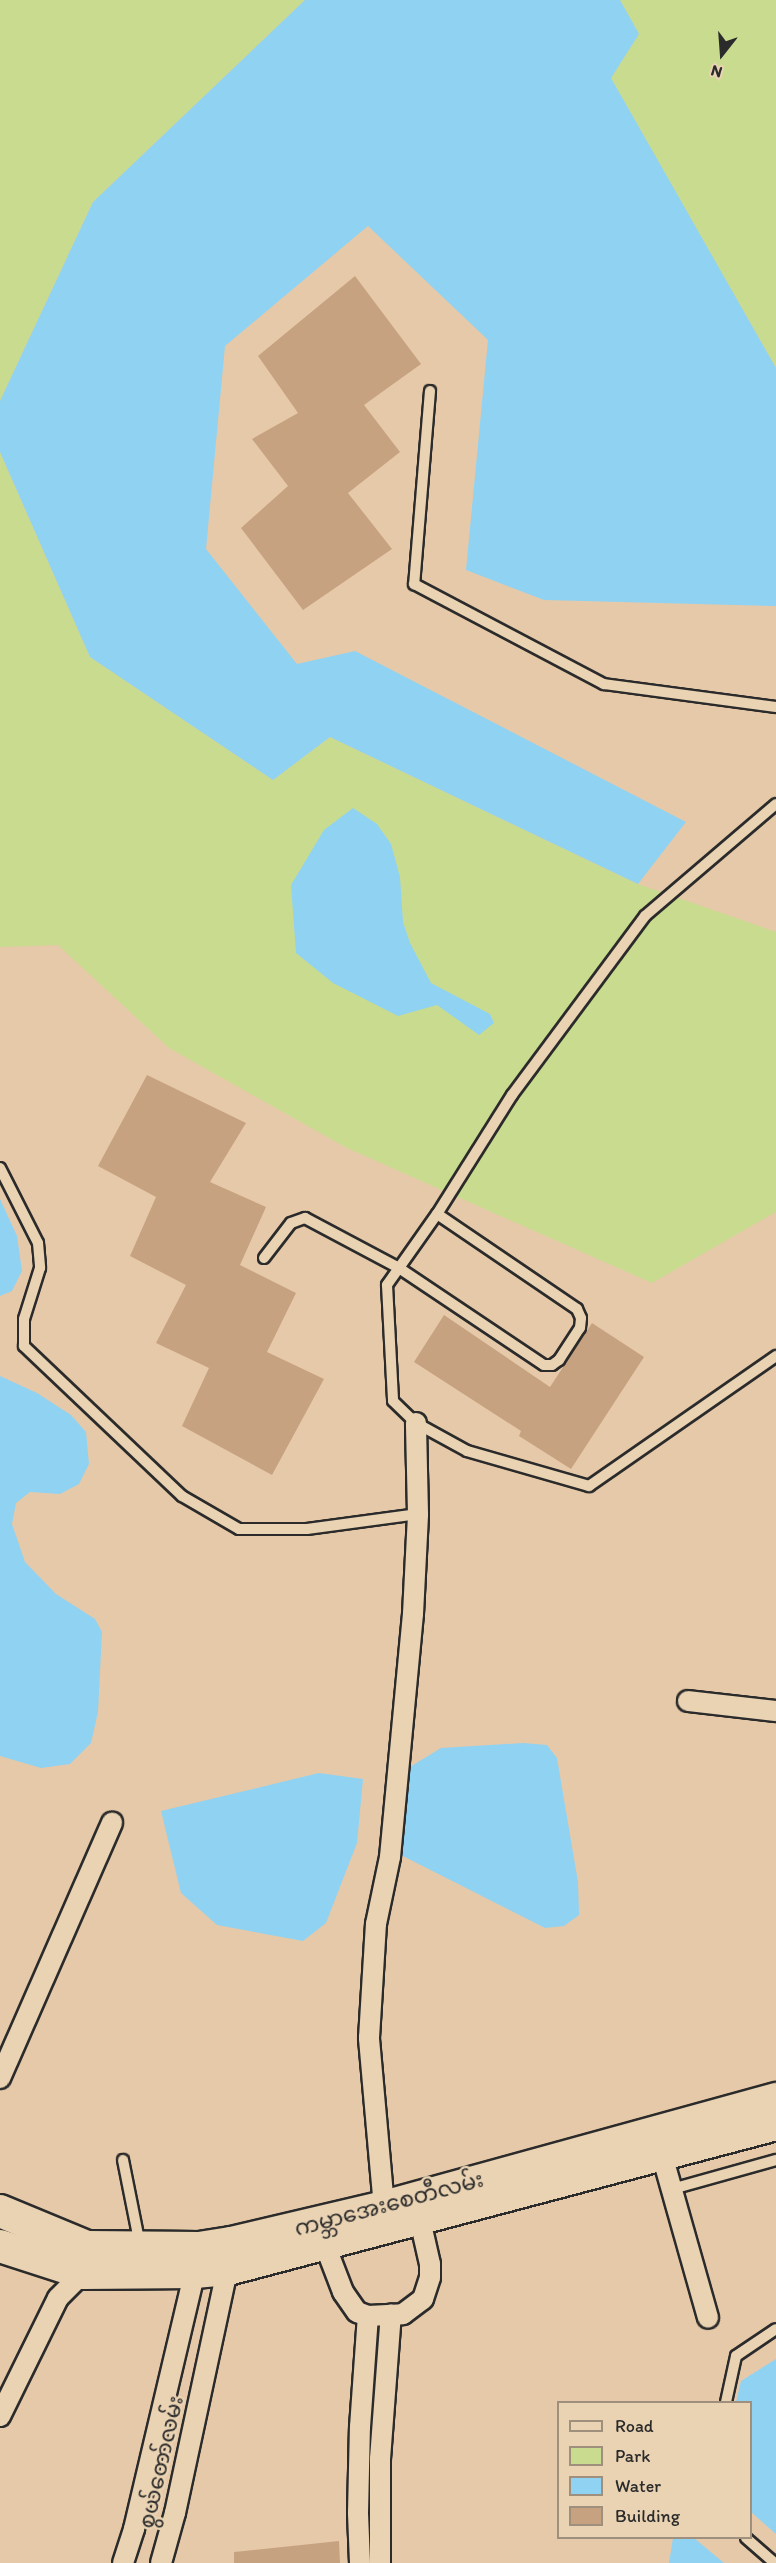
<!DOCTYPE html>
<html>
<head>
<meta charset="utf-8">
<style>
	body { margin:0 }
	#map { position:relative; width:776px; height:2563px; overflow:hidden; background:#e6c9a8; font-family:Itim,"Noto Sans Myanmar",sans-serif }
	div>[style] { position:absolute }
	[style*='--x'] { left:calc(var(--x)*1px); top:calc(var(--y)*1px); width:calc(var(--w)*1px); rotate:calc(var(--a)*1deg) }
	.green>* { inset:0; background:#c9db8f }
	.water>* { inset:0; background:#90d2f2 }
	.building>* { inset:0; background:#c7a281 }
	.roads { filter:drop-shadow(2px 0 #2b2b2b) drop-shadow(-2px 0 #2b2b2b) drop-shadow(0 2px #2b2b2b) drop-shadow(0 -2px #2b2b2b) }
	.lane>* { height:10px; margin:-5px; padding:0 5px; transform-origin:5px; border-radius:5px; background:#ead3b3 }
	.street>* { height:20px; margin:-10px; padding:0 10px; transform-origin:10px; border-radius:10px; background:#ead3b3 }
	.primary>* { height:32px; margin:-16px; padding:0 16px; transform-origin:16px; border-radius:16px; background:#ead3b3 }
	span { translate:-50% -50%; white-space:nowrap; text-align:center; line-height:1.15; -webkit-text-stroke:5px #ead3b3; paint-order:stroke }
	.street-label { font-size:22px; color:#2b2b2b }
	.legend { position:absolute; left:557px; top:2401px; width:195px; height:138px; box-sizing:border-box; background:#ead3b3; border:2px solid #9e907d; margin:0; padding:8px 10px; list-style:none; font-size:18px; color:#2b2b2b }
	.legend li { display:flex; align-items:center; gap:12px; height:30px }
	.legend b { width:30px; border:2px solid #9e907d }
	.north { position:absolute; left:692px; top:24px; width:60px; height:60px; -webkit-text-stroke:4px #ead3b3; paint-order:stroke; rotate:197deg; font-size:16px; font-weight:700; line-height:24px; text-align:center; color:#2b2b2b }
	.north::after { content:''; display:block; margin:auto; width:21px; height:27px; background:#2b2b2b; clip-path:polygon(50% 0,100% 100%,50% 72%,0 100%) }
</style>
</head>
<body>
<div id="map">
	<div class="green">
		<i style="clip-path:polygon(0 0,305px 0,93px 202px,0 401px)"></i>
		<i style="clip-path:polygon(620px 0,776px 0,776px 368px,610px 78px,638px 34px)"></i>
		<i style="clip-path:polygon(0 452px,90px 657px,273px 780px,330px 737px,638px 884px,776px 932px,776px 1212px,652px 1283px,347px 1148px,169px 1048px,58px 945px,0 947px)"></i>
	</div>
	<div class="water">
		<i style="clip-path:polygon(305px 0,620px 0,639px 34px,611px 78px,776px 368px,776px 606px,544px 600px,466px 570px,488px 340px,368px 226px,225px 346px,206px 549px,297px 664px,355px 651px,686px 822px,638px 884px,330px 737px,273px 780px,90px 657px,0 452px,0 401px,93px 202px)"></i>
		<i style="clip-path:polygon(353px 808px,377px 824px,391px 844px,400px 877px,403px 922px,410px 943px,431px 983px,490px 1014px,494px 1023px,479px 1035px,437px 1005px,398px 1016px,333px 983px,296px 953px,291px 885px,324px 830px)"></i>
		<i style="clip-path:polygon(0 1199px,17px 1236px,22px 1271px,12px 1291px,0 1296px)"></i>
		<i style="clip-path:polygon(0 1376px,37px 1393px,71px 1415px,86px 1432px,89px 1464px,79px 1484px,60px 1494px,30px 1492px,16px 1503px,12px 1524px,25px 1562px,56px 1594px,95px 1619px,102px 1632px,98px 1712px,91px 1743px,70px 1764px,41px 1768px,0 1756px)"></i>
		<i style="clip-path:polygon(523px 1743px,547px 1745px,557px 1758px,578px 1882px,579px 1915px,564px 1926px,545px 1928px,387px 1848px,400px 1773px,441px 1748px)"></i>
		<i style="clip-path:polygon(319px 1773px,363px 1779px,357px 1843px,326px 1923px,303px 1941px,217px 1925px,181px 1893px,161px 1811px)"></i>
		<i style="clip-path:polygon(776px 2359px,776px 2534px,751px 2512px,750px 2402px,736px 2402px,741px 2381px)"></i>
		<i style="clip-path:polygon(673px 2538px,694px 2538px,724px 2563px,669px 2563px)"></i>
	</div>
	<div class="building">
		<i style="clip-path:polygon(355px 276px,421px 364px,364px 405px,400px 452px,348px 493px,392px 549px,303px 610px,241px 528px,288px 486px,252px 439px,298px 413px,258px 356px)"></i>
		<i style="clip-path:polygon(147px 1075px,246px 1123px,210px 1182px,266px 1207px,240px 1265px,296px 1293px,267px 1352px,324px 1379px,272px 1475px,182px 1426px,209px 1368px,156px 1343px,186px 1285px,130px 1256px,156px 1197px,98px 1166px)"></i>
		<i style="clip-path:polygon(444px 1315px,550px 1387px,592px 1323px,644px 1357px,571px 1469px,519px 1436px,521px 1431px,414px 1362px)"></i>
		<i style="clip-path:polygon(339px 2541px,340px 2563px,234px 2563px,234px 2552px)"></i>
	</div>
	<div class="roads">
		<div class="lane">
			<i style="--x:430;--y:391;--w:194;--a:94.7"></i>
			<i style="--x:414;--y:584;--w:215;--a:27.8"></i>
			<i style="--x:604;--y:684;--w:174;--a:7.6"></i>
			<i style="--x:776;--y:804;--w:172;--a:139.5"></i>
			<i style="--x:645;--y:916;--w:223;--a:126.6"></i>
			<i style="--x:512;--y:1095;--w:141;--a:122.2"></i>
			<i style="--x:437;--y:1214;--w:87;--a:125.2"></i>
			<i style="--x:387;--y:1285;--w:116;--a:87"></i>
			<i style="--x:393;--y:1401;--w:32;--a:44"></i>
			<i style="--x:416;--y:1423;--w:58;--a:28.8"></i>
			<i style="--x:467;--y:1451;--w:127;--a:16"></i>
			<i style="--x:589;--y:1486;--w:228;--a:-34.8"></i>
			<i style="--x:0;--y:1168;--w:84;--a:63.1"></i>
			<i style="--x:38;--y:1243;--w:25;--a:85"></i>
			<i style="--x:40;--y:1268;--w:53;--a:107.4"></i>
			<i style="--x:24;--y:1319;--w:27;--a:90"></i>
			<i style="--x:24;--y:1346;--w:218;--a:43.5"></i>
			<i style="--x:182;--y:1496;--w:66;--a:30.1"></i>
			<i style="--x:239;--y:1529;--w:68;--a:0"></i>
			<i style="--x:307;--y:1529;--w:112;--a:-7.7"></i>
			<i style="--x:264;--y:1258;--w:44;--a:-52.4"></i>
			<i style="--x:291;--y:1223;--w:15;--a:-20"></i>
			<i style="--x:305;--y:1218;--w:106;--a:28"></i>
			<i style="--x:399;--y:1268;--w:174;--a:33.8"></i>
			<i style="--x:544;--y:1365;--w:8;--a:0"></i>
			<i style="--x:552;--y:1365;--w:9;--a:-36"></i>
			<i style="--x:559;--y:1360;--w:38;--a:-57"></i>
			<i style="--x:580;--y:1328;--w:10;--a:-84"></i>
			<i style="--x:581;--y:1318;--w:10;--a:-114"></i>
			<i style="--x:577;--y:1309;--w:169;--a:-145.8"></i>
			<i style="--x:123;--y:2160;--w:87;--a:78.7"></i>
			<i style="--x:672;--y:2189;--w:108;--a:-15.6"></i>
			<i style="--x:726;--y:2402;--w:47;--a:-77.7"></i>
			<i style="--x:736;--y:2356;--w:48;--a:-34"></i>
			<i style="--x:746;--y:2538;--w:38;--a:41"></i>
		</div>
		<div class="street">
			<i style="--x:688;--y:1701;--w:89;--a:6.5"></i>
			<i style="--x:0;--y:2078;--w:279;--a:-66.3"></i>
			<i style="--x:662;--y:2155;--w:169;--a:74.2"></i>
			<i style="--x:384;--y:2207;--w:170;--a:-95.1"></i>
			<i style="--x:369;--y:2038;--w:114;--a:-86.5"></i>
			<i style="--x:376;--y:1924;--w:68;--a:-78.2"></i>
			<i style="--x:390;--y:1857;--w:244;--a:-84.6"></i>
			<i style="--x:413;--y:1614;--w:100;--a:-87.1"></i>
			<i style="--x:418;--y:1514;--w:91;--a:-91.3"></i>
			<i style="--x:325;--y:2245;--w:50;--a:69"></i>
			<i style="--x:343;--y:2292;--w:24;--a:55"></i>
			<i style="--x:357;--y:2312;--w:12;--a:20"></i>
			<i style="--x:368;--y:2316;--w:35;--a:-3"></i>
			<i style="--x:403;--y:2314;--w:25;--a:-37"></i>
			<i style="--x:423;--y:2299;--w:23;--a:-72"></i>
			<i style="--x:430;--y:2277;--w:13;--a:-90"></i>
			<i style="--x:430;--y:2264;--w:58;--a:-102.8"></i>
			<i style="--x:0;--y:2416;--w:131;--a:-63.8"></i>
			<i style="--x:58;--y:2298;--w:35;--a:-45"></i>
			<i style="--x:123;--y:2563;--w:36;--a:-72"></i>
			<i style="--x:134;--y:2529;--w:273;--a:-76.7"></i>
			<i style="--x:161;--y:2563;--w:52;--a:-74.4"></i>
			<i style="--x:175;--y:2513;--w:258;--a:-77.9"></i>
			<i style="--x:360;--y:2563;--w:50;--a:-92.3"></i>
			<i style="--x:358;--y:2513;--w:86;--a:-88.7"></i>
			<i style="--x:360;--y:2427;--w:111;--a:-85.9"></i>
			<i style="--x:380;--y:2563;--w:104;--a:-90"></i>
			<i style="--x:380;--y:2459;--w:145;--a:-85.7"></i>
		</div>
		<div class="primary">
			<i style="--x:0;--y:2211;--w:94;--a:22.5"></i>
			<i style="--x:87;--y:2247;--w:112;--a:0.5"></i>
			<i style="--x:199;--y:2248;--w:32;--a:-9"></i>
			<i style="--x:231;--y:2243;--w:157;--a:-13.2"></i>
			<i style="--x:384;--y:2207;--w:407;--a:-15.4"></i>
			<i style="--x:0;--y:2246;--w:87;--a:18"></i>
			<i style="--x:83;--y:2273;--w:112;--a:-0.5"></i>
			<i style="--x:195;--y:2272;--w:33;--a:-5"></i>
			<i style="--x:228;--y:2269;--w:567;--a:-14.82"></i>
		</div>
	</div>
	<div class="street-label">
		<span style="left:389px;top:2204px;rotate:-15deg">ကမ္ဘာအေးစေတီလမ်း</span>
		<span style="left:161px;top:2462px;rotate:-77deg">စွယ်တော်လမ်း</span>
	</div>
	<ul class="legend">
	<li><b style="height:8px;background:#ead3b3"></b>Road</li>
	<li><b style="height:16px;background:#c9db8f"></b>Park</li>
	<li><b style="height:16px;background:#90d2f2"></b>Water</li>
	<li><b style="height:16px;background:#c7a281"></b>Building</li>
	</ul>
	<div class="north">N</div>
</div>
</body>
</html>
